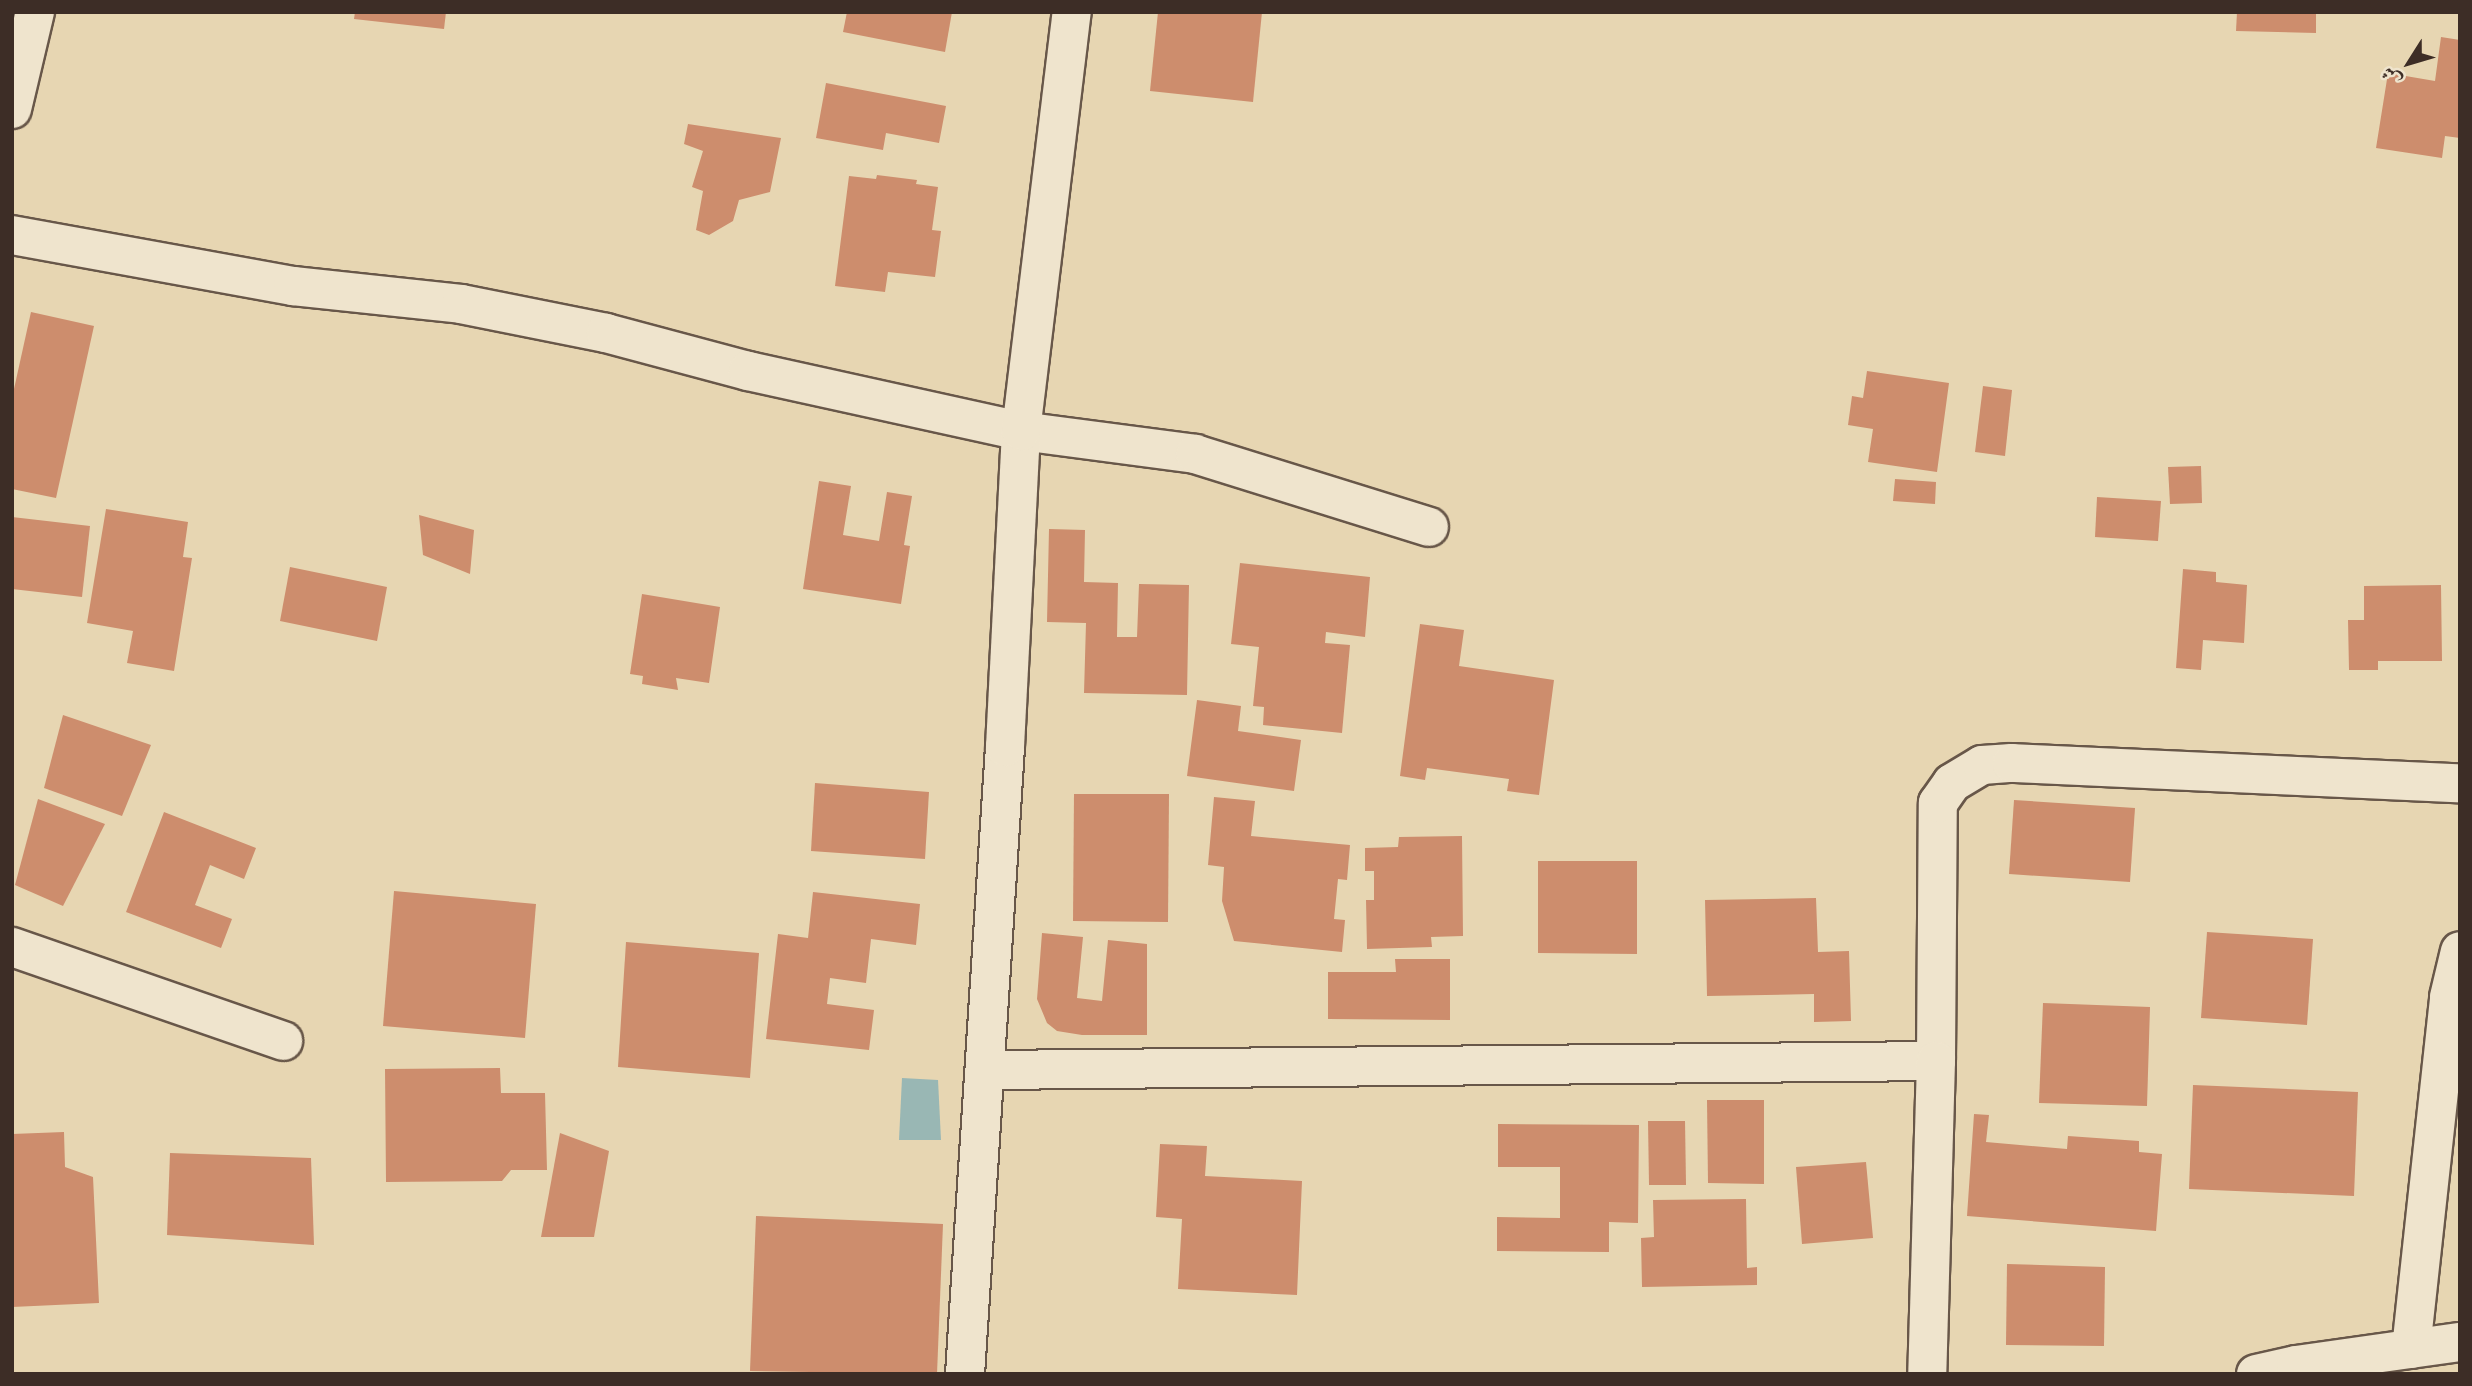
<!DOCTYPE html>
<html>
<head>
<meta charset="utf-8">
<style>
	body { margin:0 }
	#map { position:relative; width:2472px; height:1386px; overflow:hidden; background:#e7d6b2; font-family:"IM FELL DW Pica",Amiri,serif }
	div>[style] { position:absolute }
	[style*='--x'] { left:calc(var(--x)*1px); top:calc(var(--y)*1px); width:calc(var(--w)*1px); rotate:calc(var(--a)*1deg) }
	.water>* { inset:0; background:#99b7b4 }
	.building>* { inset:0; background:#cd8d6d }
	.roads { filter:drop-shadow(2px 0 #685749) drop-shadow(-2px 0 #685749) drop-shadow(0 2px #685749) drop-shadow(0 -2px #685749) }
	.street>* { height:38px; margin:-19px; padding:0 19px; transform-origin:19px; border-radius:19px; background:#efe4cd }
	span { translate:-50% -50%; white-space:nowrap; text-align:center; line-height:1.15; -webkit-text-stroke:6px #efe4cd; paint-order:stroke }
	.frame { position:absolute; inset:0; border:14px solid #3d2d26; pointer-events:none }
	.north { position:absolute; left:2374px; top:28px; width:70px; height:70px; -webkit-text-stroke:5px #efe4cd; paint-order:stroke; rotate:233deg; font-size:19px; font-weight:700; line-height:28px; text-align:center; color:#3d2d26 }
	.north::after { content:''; display:block; margin:auto; width:24px; height:32px; background:#3d2d26; clip-path:polygon(50% 0,100% 100%,50% 72%,0 100%) }
</style>
</head>
<body>
<div id="map">
	<div class="water">
		<i style="clip-path:polygon(902px 1078px,938px 1080px,941px 1140px,899px 1140px)"></i>
	</div>
	<div class="building">
		<i style="clip-path:polygon(355px 12px,446px 12px,444px 29px,354px 19px)"></i>
		<i style="clip-path:polygon(847px 12px,952px 12px,945px 52px,843px 32px)"></i>
		<i style="clip-path:polygon(1158px 12px,1262px 12px,1253px 102px,1150px 91px)"></i>
		<i style="clip-path:polygon(2237px 12px,2316px 12px,2316px 33px,2236px 31px)"></i>
		<i style="clip-path:polygon(2441px 37px,2460px 40px,2460px 138px,2445px 136px,2442px 158px,2376px 148px,2388px 73px,2435px 81px)"></i>
		<i style="clip-path:polygon(826px 83px,946px 106px,939px 143px,886px 133px,883px 150px,816px 138px)"></i>
		<i style="clip-path:polygon(688px 124px,781px 138px,770px 192px,739px 200px,733px 221px,709px 235px,696px 230px,703px 191px,692px 187px,703px 151px,684px 144px)"></i>
		<i style="clip-path:polygon(877px 175px,917px 180px,916px 184px,938px 187px,932px 230px,941px 231px,935px 277px,888px 272px,885px 292px,835px 286px,849px 176px,876px 179px)"></i>
		<i style="clip-path:polygon(31px 312px,94px 326px,56px 498px,12px 489px,12px 398px)"></i>
		<i style="clip-path:polygon(1867px 371px,1949px 383px,1937px 472px,1868px 462px,1873px 429px,1848px 425px,1852px 396px,1863px 398px)"></i>
		<i style="clip-path:polygon(1983px 386px,2012px 390px,2005px 456px,1975px 452px)"></i>
		<i style="clip-path:polygon(2201px 466px,2202px 503px,2170px 504px,2168px 467px)"></i>
		<i style="clip-path:polygon(1895px 479px,1936px 482px,1935px 504px,1893px 501px)"></i>
		<i style="clip-path:polygon(819px 481px,851px 486px,843px 535px,879px 541px,887px 492px,912px 496px,904px 545px,910px 546px,901px 604px,803px 589px)"></i>
		<i style="clip-path:polygon(2097px 497px,2161px 501px,2158px 541px,2095px 537px)"></i>
		<i style="clip-path:polygon(106px 509px,188px 522px,183px 557px,192px 558px,174px 671px,127px 663px,133px 631px,87px 623px)"></i>
		<i style="clip-path:polygon(419px 515px,474px 530px,470px 574px,423px 555px)"></i>
		<i style="clip-path:polygon(12px 517px,90px 526px,82px 597px,12px 589px)"></i>
		<i style="clip-path:polygon(1049px 529px,1085px 530px,1084px 582px,1118px 583px,1117px 637px,1137px 637px,1139px 584px,1189px 585px,1187px 695px,1084px 693px,1086px 623px,1047px 622px)"></i>
		<i style="clip-path:polygon(1240px 563px,1370px 577px,1365px 637px,1326px 632px,1325px 643px,1350px 645px,1342px 733px,1263px 725px,1264px 707px,1253px 706px,1259px 647px,1231px 644px)"></i>
		<i style="clip-path:polygon(290px 567px,387px 587px,377px 641px,280px 621px)"></i>
		<i style="clip-path:polygon(2183px 569px,2216px 572px,2216px 582px,2247px 585px,2244px 643px,2203px 640px,2201px 670px,2176px 668px)"></i>
		<i style="clip-path:polygon(2441px 585px,2442px 661px,2378px 661px,2378px 670px,2349px 670px,2348px 620px,2364px 620px,2364px 586px)"></i>
		<i style="clip-path:polygon(642px 594px,720px 607px,709px 683px,676px 678px,678px 690px,642px 684px,643px 676px,630px 674px)"></i>
		<i style="clip-path:polygon(1420px 624px,1464px 630px,1459px 666px,1554px 680px,1539px 795px,1507px 791px,1509px 779px,1427px 768px,1425px 780px,1400px 776px)"></i>
		<i style="clip-path:polygon(1197px 700px,1241px 706px,1238px 731px,1301px 740px,1294px 791px,1187px 776px)"></i>
		<i style="clip-path:polygon(63px 715px,151px 745px,122px 816px,44px 788px)"></i>
		<i style="clip-path:polygon(815px 783px,929px 792px,925px 859px,811px 851px)"></i>
		<i style="clip-path:polygon(1074px 794px,1169px 794px,1168px 922px,1073px 921px)"></i>
		<i style="clip-path:polygon(1214px 797px,1255px 801px,1251px 836px,1350px 845px,1347px 880px,1338px 879px,1334px 919px,1345px 920px,1342px 952px,1234px 941px,1222px 901px,1224px 867px,1208px 865px)"></i>
		<i style="clip-path:polygon(38px 799px,105px 824px,63px 906px,15px 885px)"></i>
		<i style="clip-path:polygon(2014px 800px,2135px 808px,2130px 882px,2009px 874px)"></i>
		<i style="clip-path:polygon(164px 812px,256px 848px,244px 879px,210px 865px,195px 905px,232px 919px,221px 948px,126px 912px)"></i>
		<i style="clip-path:polygon(1462px 836px,1463px 936px,1431px 937px,1432px 947px,1367px 949px,1366px 900px,1374px 900px,1374px 871px,1365px 871px,1365px 848px,1398px 847px,1399px 837px)"></i>
		<i style="clip-path:polygon(1538px 861px,1637px 861px,1637px 954px,1538px 953px)"></i>
		<i style="clip-path:polygon(394px 891px,536px 904px,525px 1038px,383px 1026px)"></i>
		<i style="clip-path:polygon(813px 892px,920px 904px,916px 945px,871px 939px,866px 983px,830px 978px,827px 1004px,874px 1010px,869px 1050px,766px 1039px,778px 934px,808px 938px)"></i>
		<i style="clip-path:polygon(1816px 898px,1818px 952px,1849px 951px,1851px 1021px,1814px 1022px,1814px 994px,1707px 996px,1705px 900px)"></i>
		<i style="clip-path:polygon(2207px 932px,2313px 939px,2307px 1025px,2201px 1018px)"></i>
		<i style="clip-path:polygon(1042px 933px,1083px 937px,1077px 998px,1102px 1001px,1108px 940px,1147px 944px,1147px 1035px,1082px 1035px,1057px 1031px,1047px 1023px,1037px 999px)"></i>
		<i style="clip-path:polygon(626px 942px,759px 953px,750px 1078px,618px 1067px)"></i>
		<i style="clip-path:polygon(1395px 959px,1450px 959px,1450px 1020px,1328px 1019px,1328px 972px,1396px 972px)"></i>
		<i style="clip-path:polygon(2043px 1003px,2150px 1007px,2147px 1106px,2039px 1103px)"></i>
		<i style="clip-path:polygon(500px 1068px,501px 1093px,545px 1093px,547px 1170px,511px 1170px,502px 1181px,386px 1182px,385px 1069px)"></i>
		<i style="clip-path:polygon(2193px 1085px,2358px 1092px,2354px 1196px,2189px 1189px)"></i>
		<i style="clip-path:polygon(1707px 1100px,1764px 1100px,1764px 1184px,1708px 1183px)"></i>
		<i style="clip-path:polygon(1974px 1114px,1989px 1115px,1986px 1142px,2067px 1149px,2068px 1136px,2139px 1141px,2139px 1152px,2162px 1154px,2156px 1231px,1967px 1216px)"></i>
		<i style="clip-path:polygon(1648px 1121px,1685px 1121px,1686px 1185px,1649px 1185px)"></i>
		<i style="clip-path:polygon(1498px 1124px,1639px 1125px,1638px 1223px,1609px 1222px,1609px 1252px,1497px 1251px,1497px 1217px,1560px 1218px,1560px 1167px,1498px 1167px)"></i>
		<i style="clip-path:polygon(64px 1132px,65px 1167px,93px 1177px,99px 1303px,12px 1307px,12px 1134px)"></i>
		<i style="clip-path:polygon(560px 1133px,609px 1151px,594px 1237px,541px 1237px)"></i>
		<i style="clip-path:polygon(1160px 1144px,1207px 1146px,1205px 1176px,1302px 1181px,1297px 1295px,1178px 1289px,1182px 1219px,1156px 1217px)"></i>
		<i style="clip-path:polygon(170px 1153px,311px 1158px,314px 1245px,167px 1235px)"></i>
		<i style="clip-path:polygon(1866px 1162px,1873px 1238px,1802px 1244px,1796px 1167px)"></i>
		<i style="clip-path:polygon(1746px 1199px,1747px 1268px,1757px 1267px,1757px 1285px,1642px 1287px,1641px 1238px,1654px 1237px,1653px 1200px)"></i>
		<i style="clip-path:polygon(756px 1216px,943px 1224px,937px 1374px,750px 1371px)"></i>
		<i style="clip-path:polygon(2007px 1264px,2105px 1267px,2104px 1346px,2006px 1345px)"></i>
	</div>
	<div class="roads">
		<div class="street">
			<i style="--x:12;--y:109;--w:100;--a:-76.7"></i>
			<i style="--x:12;--y:235;--w:286;--a:10.3"></i>
			<i style="--x:293;--y:286;--w:169;--a:6.1"></i>
			<i style="--x:461;--y:304;--w:148;--a:11.3"></i>
			<i style="--x:606;--y:333;--w:147;--a:15"></i>
			<i style="--x:748;--y:371;--w:280;--a:12.4"></i>
			<i style="--x:1021;--y:431;--w:176;--a:7.5"></i>
			<i style="--x:1195;--y:454;--w:245;--a:17.3"></i>
			<i style="--x:12;--y:947;--w:287;--a:19.1"></i>
			<i style="--x:1936;--y:1061;--w:258;--a:-89.6"></i>
			<i style="--x:1938;--y:803;--w:24;--a:-55"></i>
			<i style="--x:1952;--y:783;--w:35;--a:-31"></i>
			<i style="--x:1982;--y:765;--w:30;--a:-4"></i>
			<i style="--x:2012;--y:763;--w:448;--a:2.6"></i>
			<i style="--x:986;--y:1070;--w:950;--a:-0.54"></i>
			<i style="--x:1936;--y:1061;--w:313;--a:91.6"></i>
			<i style="--x:2411;--y:1349;--w:354;--a:-83.8"></i>
			<i style="--x:2449;--y:997;--w:47;--a:-76.6"></i>
			<i style="--x:965;--y:1374;--w:628;--a:-86.35"></i>
			<i style="--x:1005;--y:747;--w:316;--a:-87.1"></i>
			<i style="--x:1021;--y:431;--w:422;--a:-83.1"></i>
			<i style="--x:2256;--y:1374;--w:41;--a:-12.7"></i>
			<i style="--x:2296;--y:1365;--w:166;--a:-8"></i>
		</div>
	</div>
	<div class="frame"></div>
	<div class="north">ش</div>
</div>
</body>
</html>
